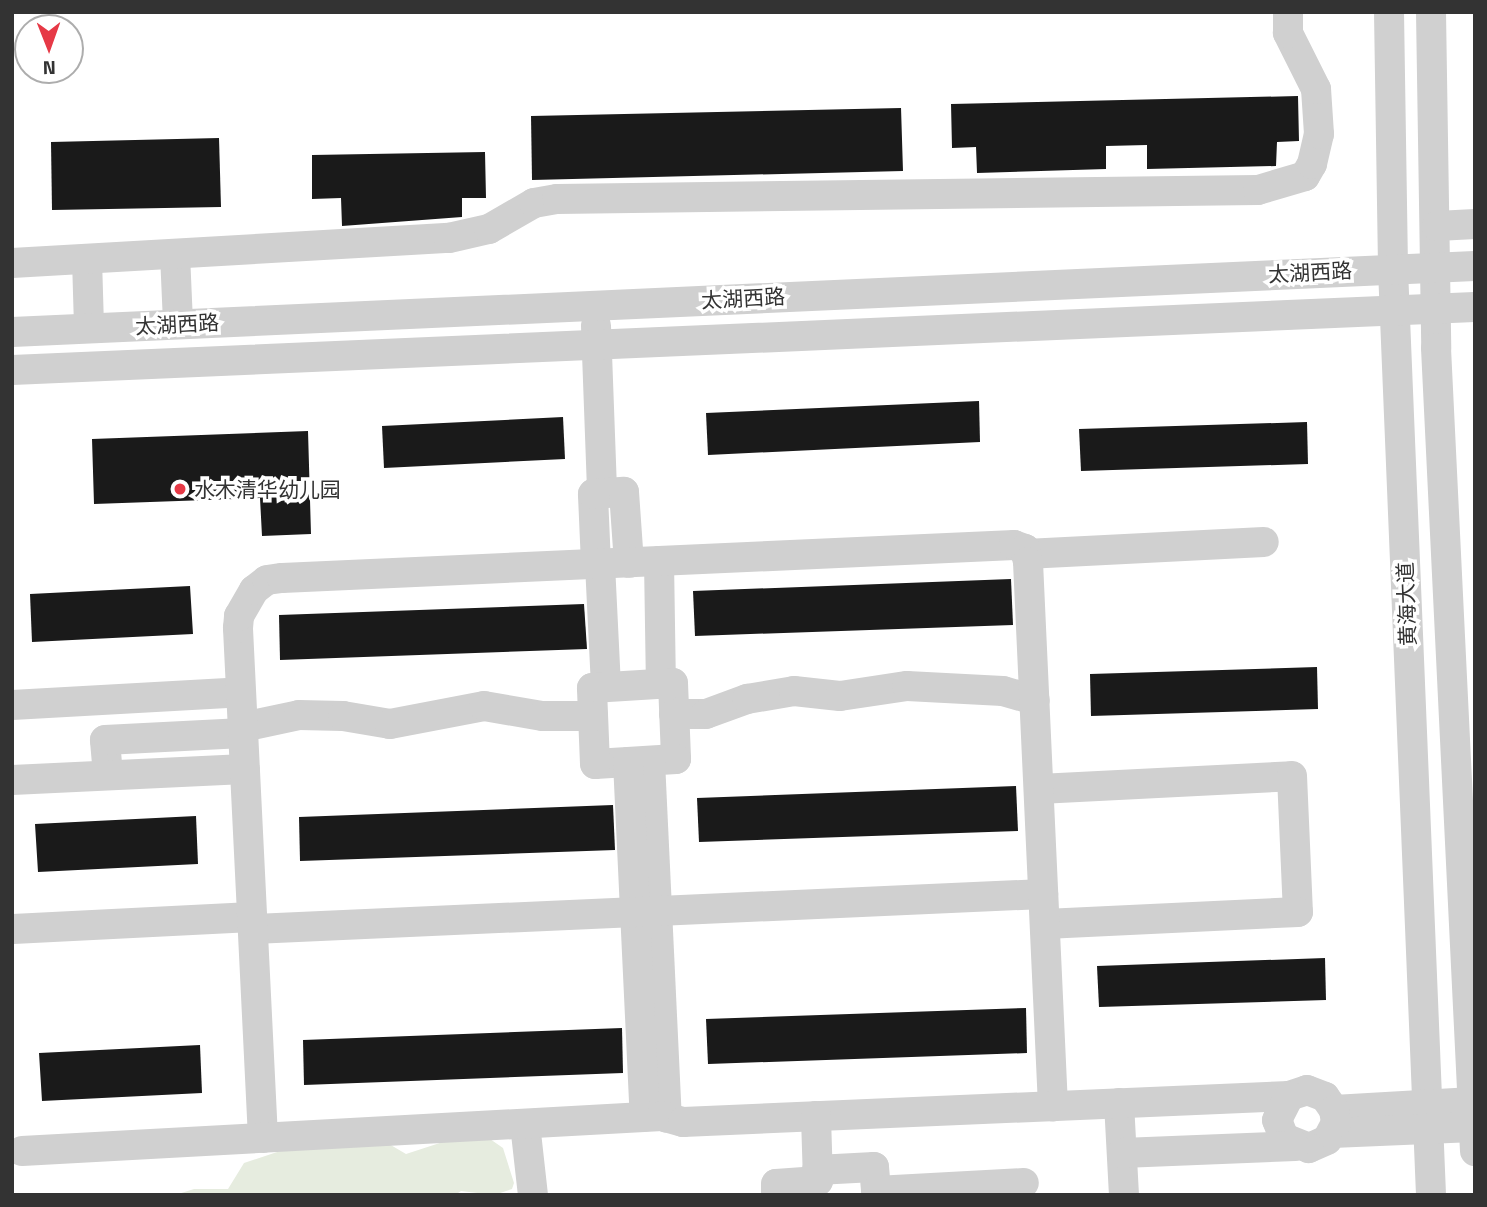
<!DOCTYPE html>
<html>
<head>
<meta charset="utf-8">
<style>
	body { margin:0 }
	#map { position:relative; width:1487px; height:1207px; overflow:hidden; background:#fff; font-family:"Titillium Web","Noto Sans SC",sans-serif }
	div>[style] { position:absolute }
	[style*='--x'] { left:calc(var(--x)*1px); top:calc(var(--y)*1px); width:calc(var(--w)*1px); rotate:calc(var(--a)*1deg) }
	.green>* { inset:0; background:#e6ecdf }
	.building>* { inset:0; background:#1a1a1a }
	.minor>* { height:30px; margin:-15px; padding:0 15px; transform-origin:15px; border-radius:15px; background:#d0d0d0 }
	.dots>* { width:19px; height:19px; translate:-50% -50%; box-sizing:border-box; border:4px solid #fff; border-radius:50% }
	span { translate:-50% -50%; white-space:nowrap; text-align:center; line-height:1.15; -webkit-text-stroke:7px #fff; paint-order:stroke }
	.street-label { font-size:21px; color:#333 }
	.poi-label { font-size:21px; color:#333 }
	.left { translate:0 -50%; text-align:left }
	.frame { position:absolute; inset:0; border:14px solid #333; pointer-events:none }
	.north { position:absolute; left:14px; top:14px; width:70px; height:70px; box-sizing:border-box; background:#fff; border:2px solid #adadad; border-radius:50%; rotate:179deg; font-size:19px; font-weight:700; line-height:28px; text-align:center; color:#333 }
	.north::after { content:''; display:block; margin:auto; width:24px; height:32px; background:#e63946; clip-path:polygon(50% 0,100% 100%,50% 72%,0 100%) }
</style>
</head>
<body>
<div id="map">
	<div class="green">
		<i style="clip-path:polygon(490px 1139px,503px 1148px,514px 1183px,512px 1189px,494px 1195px,461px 1191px,455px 1195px,175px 1195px,194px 1189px,228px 1189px,244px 1163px,295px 1146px,389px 1144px,406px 1154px,449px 1140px)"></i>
	</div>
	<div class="building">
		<i style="clip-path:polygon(1298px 96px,1299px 141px,1277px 142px,1276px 166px,1147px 169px,1147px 145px,1106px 146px,1106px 169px,977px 173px,976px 147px,952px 148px,951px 104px)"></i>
		<i style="clip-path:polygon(901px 108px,903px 171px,532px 180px,531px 116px)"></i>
		<i style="clip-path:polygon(219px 138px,221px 207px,52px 210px,51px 142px)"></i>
		<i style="clip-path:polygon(485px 152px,486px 198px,462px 198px,462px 217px,342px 226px,341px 198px,312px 199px,312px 155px)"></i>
		<i style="clip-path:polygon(979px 401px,980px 442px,708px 455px,706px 413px)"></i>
		<i style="clip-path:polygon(563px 417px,565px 459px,384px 468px,382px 426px)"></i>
		<i style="clip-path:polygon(1307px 422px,1308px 464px,1081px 471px,1079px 429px)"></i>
		<i style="clip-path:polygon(308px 431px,311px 534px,262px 536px,260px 498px,94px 504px,92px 439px)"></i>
		<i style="clip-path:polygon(1011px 579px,1013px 625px,695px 636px,693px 591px)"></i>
		<i style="clip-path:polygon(190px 586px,193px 634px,32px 642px,30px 594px)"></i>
		<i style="clip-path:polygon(584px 604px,587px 649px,280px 660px,279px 615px)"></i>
		<i style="clip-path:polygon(1317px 667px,1318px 709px,1091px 716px,1090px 674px)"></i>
		<i style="clip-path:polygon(1016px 786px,1018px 831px,699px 842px,697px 798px)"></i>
		<i style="clip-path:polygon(613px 805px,615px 850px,300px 861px,299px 817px)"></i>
		<i style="clip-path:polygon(196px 816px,198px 864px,38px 872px,35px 824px)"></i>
		<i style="clip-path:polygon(1325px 958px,1326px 1000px,1099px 1007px,1097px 966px)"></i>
		<i style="clip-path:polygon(1026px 1008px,1027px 1053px,708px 1064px,706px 1019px)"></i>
		<i style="clip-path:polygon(622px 1028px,623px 1073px,304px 1085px,303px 1040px)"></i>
		<i style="clip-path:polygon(200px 1045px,202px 1093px,42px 1101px,39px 1053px)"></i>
	</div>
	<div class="minor">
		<i style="--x:1389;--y:12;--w:257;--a:89.1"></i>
		<i style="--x:1393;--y:269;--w:927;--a:87.65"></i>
		<i style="--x:1431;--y:12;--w:336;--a:89.1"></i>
		<i style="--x:1436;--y:348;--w:804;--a:87.22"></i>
		<i style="--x:1437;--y:226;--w:38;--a:-3"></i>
		<i style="--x:175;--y:254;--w:70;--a:87.5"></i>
		<i style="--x:87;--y:259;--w:69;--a:88.3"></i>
		<i style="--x:12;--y:263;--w:438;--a:-3.3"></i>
		<i style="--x:449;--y:238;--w:41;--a:-12.7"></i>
		<i style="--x:489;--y:229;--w:52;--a:-30"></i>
		<i style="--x:534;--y:203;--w:23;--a:-10"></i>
		<i style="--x:557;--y:199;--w:701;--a:-0.74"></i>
		<i style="--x:1258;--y:190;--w:49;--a:-16.6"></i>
		<i style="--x:1305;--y:176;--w:14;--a:-60"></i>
		<i style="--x:1312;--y:164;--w:31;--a:-77"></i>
		<i style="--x:1319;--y:134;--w:45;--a:-93.8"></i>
		<i style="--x:1316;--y:89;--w:63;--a:-116.6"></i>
		<i style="--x:1288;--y:33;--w:21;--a:-90"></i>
		<i style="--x:596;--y:326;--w:167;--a:87.9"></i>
		<i style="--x:12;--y:332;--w:1464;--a:-2.58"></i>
		<i style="--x:12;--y:370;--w:1464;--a:-2.47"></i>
		<i style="--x:1026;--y:554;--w:238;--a:-2.9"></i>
		<i style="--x:659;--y:561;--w:123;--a:89.1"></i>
		<i style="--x:596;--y:564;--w:70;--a:-92.5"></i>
		<i style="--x:593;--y:494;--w:31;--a:-4"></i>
		<i style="--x:624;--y:492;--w:71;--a:86"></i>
		<i style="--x:600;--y:564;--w:123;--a:87.2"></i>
		<i style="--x:673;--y:683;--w:76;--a:87.7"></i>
		<i style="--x:676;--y:759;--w:81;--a:176.5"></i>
		<i style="--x:595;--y:764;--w:76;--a:-92.3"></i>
		<i style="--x:592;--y:688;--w:81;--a:-3.5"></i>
		<i style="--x:12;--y:705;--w:229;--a:-3.2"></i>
		<i style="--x:674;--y:714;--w:32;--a:0"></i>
		<i style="--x:706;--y:714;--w:44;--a:-20.1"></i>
		<i style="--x:747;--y:699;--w:48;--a:-9.7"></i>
		<i style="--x:794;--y:691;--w:46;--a:6.2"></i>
		<i style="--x:840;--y:696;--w:68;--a:-8.5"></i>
		<i style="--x:907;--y:686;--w:96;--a:3"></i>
		<i style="--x:1003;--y:691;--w:33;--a:16"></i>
		<i style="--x:243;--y:727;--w:57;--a:-12.1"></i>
		<i style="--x:299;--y:715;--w:44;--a:1.3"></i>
		<i style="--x:343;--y:716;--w:48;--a:9.7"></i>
		<i style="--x:390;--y:724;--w:96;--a:-10.8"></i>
		<i style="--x:484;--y:706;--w:59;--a:9.8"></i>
		<i style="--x:542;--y:716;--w:51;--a:0"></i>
		<i style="--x:650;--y:761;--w:357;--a:87.3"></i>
		<i style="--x:628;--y:762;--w:355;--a:87.3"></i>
		<i style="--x:108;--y:775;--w:35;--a:-95"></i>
		<i style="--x:105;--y:740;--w:138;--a:-2.9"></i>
		<i style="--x:12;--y:780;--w:233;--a:-2.7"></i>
		<i style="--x:1039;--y:789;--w:253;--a:-2.9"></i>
		<i style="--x:1292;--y:776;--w:136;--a:87.5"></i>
		<i style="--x:1298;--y:912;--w:253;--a:177.3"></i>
		<i style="--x:13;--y:929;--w:239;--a:-2.9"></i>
		<i style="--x:253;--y:929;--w:791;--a:-2.54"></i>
		<i style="--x:1119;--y:1103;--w:92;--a:86.9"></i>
		<i style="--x:1334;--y:1110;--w:139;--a:-3.3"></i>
		<i style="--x:525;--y:1124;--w:71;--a:83.6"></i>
		<i style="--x:1332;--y:1133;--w:142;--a:-2.4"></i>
		<i style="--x:263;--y:1138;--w:511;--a:-92.81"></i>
		<i style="--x:238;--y:628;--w:12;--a:-85"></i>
		<i style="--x:239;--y:616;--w:30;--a:-60"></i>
		<i style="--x:254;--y:590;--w:16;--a:-38"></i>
		<i style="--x:267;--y:580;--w:15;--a:-8"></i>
		<i style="--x:282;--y:578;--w:733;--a:-2.58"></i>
		<i style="--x:1014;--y:545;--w:12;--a:20"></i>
		<i style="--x:1025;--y:549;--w:13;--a:77"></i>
		<i style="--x:1028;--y:562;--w:545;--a:87.37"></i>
		<i style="--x:22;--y:1151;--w:641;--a:-3.13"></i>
		<i style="--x:662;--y:1116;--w:22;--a:16"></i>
		<i style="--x:683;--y:1122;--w:607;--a:-2.46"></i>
		<i style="--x:1289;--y:1096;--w:19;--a:-18"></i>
		<i style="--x:1307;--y:1090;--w:19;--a:21"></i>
		<i style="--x:1325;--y:1097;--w:16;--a:55"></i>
		<i style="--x:1334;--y:1110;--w:13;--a:81"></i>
		<i style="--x:1336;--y:1123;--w:19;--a:118"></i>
		<i style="--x:1327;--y:1140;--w:20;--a:156"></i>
		<i style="--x:1309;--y:1148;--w:27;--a:-158"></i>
		<i style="--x:1284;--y:1138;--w:19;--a:-111"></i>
		<i style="--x:1277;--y:1120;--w:27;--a:-63"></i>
		<i style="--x:1122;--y:1153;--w:173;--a:-2.3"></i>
		<i style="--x:817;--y:1170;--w:57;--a:-3"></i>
		<i style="--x:874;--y:1167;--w:24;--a:85"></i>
		<i style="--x:876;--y:1191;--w:148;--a:-3.1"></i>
		<i style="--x:776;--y:1195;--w:11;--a:-90"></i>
		<i style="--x:776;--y:1184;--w:42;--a:-4.1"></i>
		<i style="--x:818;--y:1181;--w:65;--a:-91.8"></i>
	</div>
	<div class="dots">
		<i style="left:180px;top:489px;background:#e63946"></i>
	</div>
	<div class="street-label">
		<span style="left:1310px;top:272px;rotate:-3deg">太湖西路</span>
		<span style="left:743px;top:298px;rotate:-3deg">太湖西路</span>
		<span style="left:177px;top:324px;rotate:-3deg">太湖西路</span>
		<span style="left:1406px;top:604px;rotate:-92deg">黄海大道</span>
	</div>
	<div class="poi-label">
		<span class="left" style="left:194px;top:489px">水木清华幼儿园</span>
	</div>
	<div class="frame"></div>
	<div class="north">N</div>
</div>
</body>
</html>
